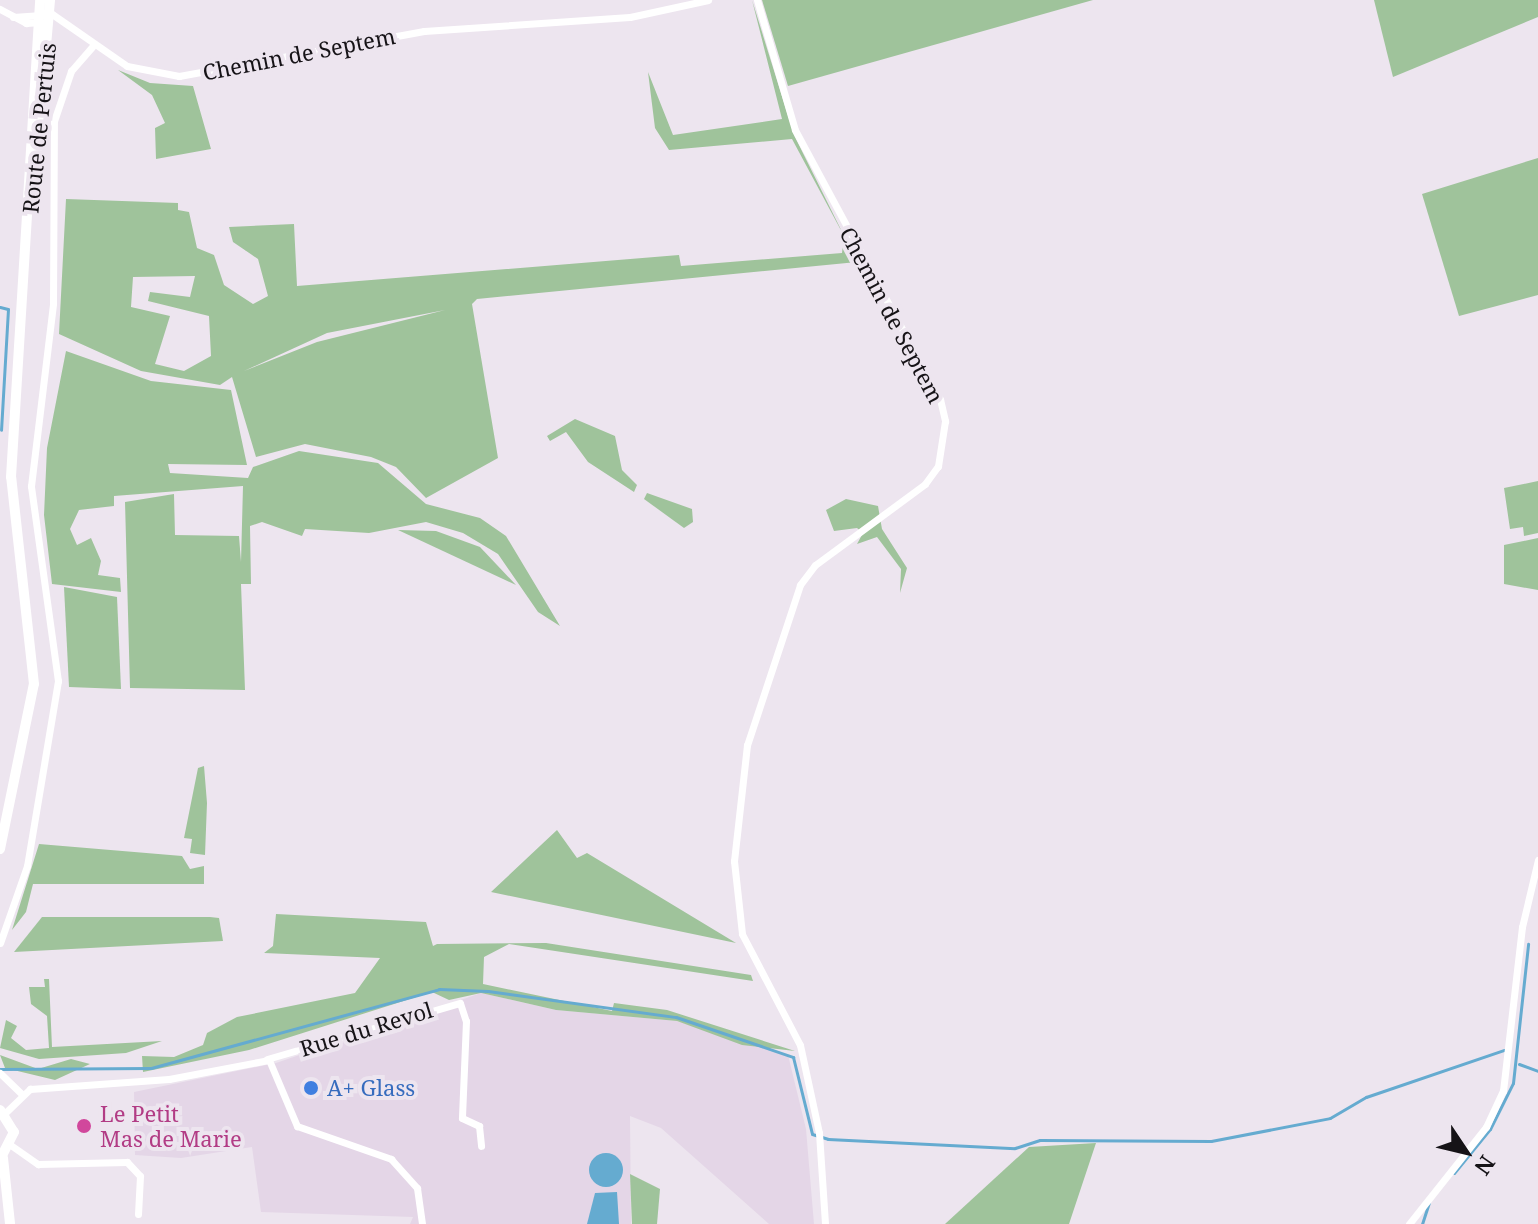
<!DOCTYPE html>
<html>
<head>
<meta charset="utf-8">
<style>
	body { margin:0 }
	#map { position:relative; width:1538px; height:1224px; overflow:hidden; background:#ede5ef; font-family:"Noto Serif",serif }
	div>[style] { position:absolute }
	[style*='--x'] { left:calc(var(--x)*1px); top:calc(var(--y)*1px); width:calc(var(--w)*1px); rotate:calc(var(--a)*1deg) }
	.built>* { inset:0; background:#e4d6e7 }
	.green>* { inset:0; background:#9fc39b }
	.water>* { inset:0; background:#65abd0 }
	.round { border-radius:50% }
	.stream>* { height:3px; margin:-1.5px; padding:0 1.5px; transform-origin:1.5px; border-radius:1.5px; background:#65abd0 }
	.street>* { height:7px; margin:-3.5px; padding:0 3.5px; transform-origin:3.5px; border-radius:3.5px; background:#fff }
	.secondary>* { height:10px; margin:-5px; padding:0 5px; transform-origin:5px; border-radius:5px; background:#fff }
	.dots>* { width:22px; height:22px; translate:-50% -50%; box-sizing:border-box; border:4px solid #ede5ef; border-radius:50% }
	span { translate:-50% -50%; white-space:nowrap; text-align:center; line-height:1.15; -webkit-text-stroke:8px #ede5ef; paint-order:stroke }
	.street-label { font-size:22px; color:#161317 }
	.shop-label { font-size:22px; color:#366cbe }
	.left { translate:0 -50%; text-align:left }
	.hotel-label { font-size:22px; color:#b23c85 }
	.north { position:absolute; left:1426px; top:1112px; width:80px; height:80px; -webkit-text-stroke:6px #ede5ef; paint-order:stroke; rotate:125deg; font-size:22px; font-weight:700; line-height:32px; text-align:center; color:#161317 }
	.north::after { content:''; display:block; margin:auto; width:28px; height:36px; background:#161317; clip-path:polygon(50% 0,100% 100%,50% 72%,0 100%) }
</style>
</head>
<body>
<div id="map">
	<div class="built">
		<i style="clip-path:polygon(481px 993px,556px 1010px,677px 1021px,788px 1055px,806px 1129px,814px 1224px,769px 1224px,661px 1128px,630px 1116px,631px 1224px,410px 1224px,413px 1217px,261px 1212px,252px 1147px,181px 1158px,135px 1155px,134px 1092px,276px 1063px)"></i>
	</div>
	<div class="green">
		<i style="clip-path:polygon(evenodd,752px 0,794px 135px,857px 262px,477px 299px,472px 304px,498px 458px,426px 498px,396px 467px,371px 457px,305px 444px,256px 457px,232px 377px,220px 385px,141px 371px,59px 334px,66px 199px,178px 203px,178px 210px,189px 212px,197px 248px,214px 255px,224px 285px,253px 304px,268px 296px,258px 259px,233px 242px,229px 227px,294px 224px,297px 286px,679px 255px,681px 266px,842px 253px,844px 236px,792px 139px,669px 150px,655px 128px,648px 72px,673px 135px,782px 119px,752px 0,195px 276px,190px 297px,150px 292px,148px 301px,209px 316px,211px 356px,184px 371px,155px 364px,170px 316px,131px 307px,133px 277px,195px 276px,752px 0,445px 310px,317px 342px,244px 371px,327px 333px,445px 310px)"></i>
		<i style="clip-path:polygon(762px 0,1093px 0,788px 86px)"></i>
		<i style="clip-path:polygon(1374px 0,1538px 0,1538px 17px,1393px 77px)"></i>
		<i style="clip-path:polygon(118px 70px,150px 83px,193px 86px,211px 149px,156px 159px,155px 128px,165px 123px,152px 95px)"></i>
		<i style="clip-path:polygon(1538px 158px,1538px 295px,1459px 316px,1422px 194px)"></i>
		<i style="clip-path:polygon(66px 351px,151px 381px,231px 390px,247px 465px,168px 464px,170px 473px,248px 478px,253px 467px,299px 451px,378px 463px,426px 504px,480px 518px,506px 536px,560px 626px,538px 612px,498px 554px,463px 533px,426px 522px,369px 533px,305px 529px,302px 536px,262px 522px,250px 526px,251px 584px,241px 584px,245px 690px,130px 688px,125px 502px,174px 494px,175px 535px,239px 536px,241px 562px,243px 486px,114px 496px,114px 506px,79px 510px,70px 529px,77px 545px,91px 538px,101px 561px,98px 575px,120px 578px,121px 592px,52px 584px,44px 515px,47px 448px)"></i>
		<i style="clip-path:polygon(575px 419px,615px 436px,622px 470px,637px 485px,634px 492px,588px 462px,566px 432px,550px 441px,547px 436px)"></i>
		<i style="clip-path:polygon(1538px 481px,1538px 533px,1524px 536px,1523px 527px,1510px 529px,1504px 488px)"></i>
		<i style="clip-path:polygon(647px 493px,692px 509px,693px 522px,684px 528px,644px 499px)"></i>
		<i style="clip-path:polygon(846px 499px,878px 506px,882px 529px,907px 568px,900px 593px,901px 569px,877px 537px,857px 544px,863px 533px,857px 528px,834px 531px,826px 510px)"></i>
		<i style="clip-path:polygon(398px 530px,436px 531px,480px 547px,516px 585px)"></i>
		<i style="clip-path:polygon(1538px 538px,1538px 590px,1504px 584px,1504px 545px)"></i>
		<i style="clip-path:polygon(64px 587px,117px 597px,121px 689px,69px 687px)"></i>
		<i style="clip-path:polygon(204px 766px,207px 803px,205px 855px,190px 853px,192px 839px,184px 838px,198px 768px)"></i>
		<i style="clip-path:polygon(557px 830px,577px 858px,587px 853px,736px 943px,491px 892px)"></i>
		<i style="clip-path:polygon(39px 844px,182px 856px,190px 869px,204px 866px,204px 884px,33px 884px,26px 912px,12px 930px)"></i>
		<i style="clip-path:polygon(276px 914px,426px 922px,433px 946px,437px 944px,546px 943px,751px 975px,753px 981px,509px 944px,484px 957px,483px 984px,612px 1011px,614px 1003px,667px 1010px,795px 1051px,742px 1045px,677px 1021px,556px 1010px,481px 993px,449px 1000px,432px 992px,249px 1050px,143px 1072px,142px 1056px,174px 1057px,203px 1045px,207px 1033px,237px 1017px,355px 993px,380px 958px,264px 953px,273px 946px)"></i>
		<i style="clip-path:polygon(42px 917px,210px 917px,219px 918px,223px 941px,14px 952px)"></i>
		<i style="clip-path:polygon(44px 979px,49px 979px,52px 1047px,162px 1041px,126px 1053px,39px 1059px,0 1048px,6px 1020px,17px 1026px,11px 1038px,26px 1050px,49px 1048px,47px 1016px,31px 1004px,29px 987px,45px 987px)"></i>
		<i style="clip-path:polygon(0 1055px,38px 1069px,71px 1059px,90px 1064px,55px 1080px,5px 1068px)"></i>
		<i style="clip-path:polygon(1096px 1143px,1069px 1224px,945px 1224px,1029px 1147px)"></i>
		<i style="clip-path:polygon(630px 1174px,660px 1189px,657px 1224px,632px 1224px)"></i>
	</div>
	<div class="water">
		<i class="round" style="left:589px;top:1153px;width:34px;height:34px"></i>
		<i style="clip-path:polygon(617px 1192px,619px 1224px,587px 1224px,595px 1193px)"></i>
	</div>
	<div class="stream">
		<i style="--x:0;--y:307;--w:8;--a:14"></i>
		<i style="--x:8;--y:309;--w:121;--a:93.3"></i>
		<i style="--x:1519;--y:1064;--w:20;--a:20"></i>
		<i style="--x:0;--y:1069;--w:151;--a:-0.4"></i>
		<i style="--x:151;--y:1068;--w:299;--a:-15.3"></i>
		<i style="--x:439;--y:989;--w:49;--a:2.3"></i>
		<i style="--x:488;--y:991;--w:190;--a:7.9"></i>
		<i style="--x:676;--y:1017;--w:124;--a:18.9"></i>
		<i style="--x:793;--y:1057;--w:79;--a:76.1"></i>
		<i style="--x:812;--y:1134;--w:17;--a:17"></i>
		<i style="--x:828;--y:1139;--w:187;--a:2.8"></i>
		<i style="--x:1015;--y:1148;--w:26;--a:-18"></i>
		<i style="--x:1040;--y:1140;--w:171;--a:0.3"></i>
		<i style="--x:1211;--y:1141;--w:121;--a:-10.9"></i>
		<i style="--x:1330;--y:1118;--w:42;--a:-30.3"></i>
		<i style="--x:1366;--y:1097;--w:146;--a:-18.8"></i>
		<i style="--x:1454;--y:1173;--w:57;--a:-50.7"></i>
		<i style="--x:1490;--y:1129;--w:51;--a:-63.4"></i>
		<i style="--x:1513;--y:1083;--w:140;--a:-83.8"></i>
		<i style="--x:1422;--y:1224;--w:22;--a:-72"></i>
	</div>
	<div class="street">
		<i style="--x:757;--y:0;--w:135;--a:73.7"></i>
		<i style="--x:795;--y:130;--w:306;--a:61.7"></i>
		<i style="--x:940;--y:399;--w:23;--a:77"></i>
		<i style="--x:945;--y:421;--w:46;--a:98.8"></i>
		<i style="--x:938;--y:466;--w:22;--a:126"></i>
		<i style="--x:925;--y:484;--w:137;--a:143.6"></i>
		<i style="--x:815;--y:565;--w:25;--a:127"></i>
		<i style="--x:800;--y:585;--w:169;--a:108.3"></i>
		<i style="--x:747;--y:745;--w:117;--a:96.4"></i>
		<i style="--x:734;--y:861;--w:73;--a:83.7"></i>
		<i style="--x:742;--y:934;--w:125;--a:62.4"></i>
		<i style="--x:800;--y:1045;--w:90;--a:77.8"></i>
		<i style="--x:819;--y:1133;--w:91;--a:86.2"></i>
		<i style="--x:0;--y:9;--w:30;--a:28"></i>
		<i style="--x:26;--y:23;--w:15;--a:-4"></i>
		<i style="--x:13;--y:17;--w:39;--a:-4"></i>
		<i style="--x:52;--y:14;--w:91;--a:34.7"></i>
		<i style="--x:127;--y:66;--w:53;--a:10.9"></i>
		<i style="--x:179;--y:76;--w:249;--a:-10.4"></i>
		<i style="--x:424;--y:31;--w:206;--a:-3.9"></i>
		<i style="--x:630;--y:17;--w:80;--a:-12.3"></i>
		<i style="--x:0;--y:943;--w:82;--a:-70.7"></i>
		<i style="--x:27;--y:866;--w:188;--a:-80.5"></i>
		<i style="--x:58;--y:681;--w:197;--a:-97.9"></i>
		<i style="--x:31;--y:486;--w:184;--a:-83.1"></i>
		<i style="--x:53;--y:303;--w:182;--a:-89.7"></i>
		<i style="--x:54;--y:121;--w:53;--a:-71.2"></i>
		<i style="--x:71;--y:71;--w:35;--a:-49"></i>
		<i style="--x:267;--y:1059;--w:201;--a:-16.2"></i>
		<i style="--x:460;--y:1003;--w:19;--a:72"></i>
		<i style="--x:466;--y:1021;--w:97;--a:92.4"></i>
		<i style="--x:462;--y:1118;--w:19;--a:25"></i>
		<i style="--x:479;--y:1126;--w:20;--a:84"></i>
		<i style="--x:0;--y:1073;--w:29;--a:44"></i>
		<i style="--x:5;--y:1113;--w:35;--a:-44"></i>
		<i style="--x:30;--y:1089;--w:139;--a:-4.1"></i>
		<i style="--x:169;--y:1079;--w:102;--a:-10.8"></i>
		<i style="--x:269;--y:1060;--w:72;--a:67"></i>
		<i style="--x:297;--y:1126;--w:100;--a:19.3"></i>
		<i style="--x:391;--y:1159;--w:39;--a:48"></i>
		<i style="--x:417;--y:1188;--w:36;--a:82"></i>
		<i style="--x:12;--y:1146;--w:32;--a:35"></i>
		<i style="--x:38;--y:1164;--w:89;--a:-1.3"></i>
		<i style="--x:127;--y:1162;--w:19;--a:47"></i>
		<i style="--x:140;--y:1176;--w:38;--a:93"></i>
		<i style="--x:1409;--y:1224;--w:124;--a:-51.6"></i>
		<i style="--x:1486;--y:1127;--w:40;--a:-65"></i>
		<i style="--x:1503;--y:1091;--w:165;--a:-83.4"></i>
		<i style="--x:1522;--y:927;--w:69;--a:-76.6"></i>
	</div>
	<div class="secondary">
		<i style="--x:34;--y:183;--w:184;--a:-85"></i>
		<i style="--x:0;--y:849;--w:168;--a:-78.4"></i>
		<i style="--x:34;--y:684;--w:208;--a:-96.3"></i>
		<i style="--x:11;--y:477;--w:478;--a:-86.5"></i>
		<i style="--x:0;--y:1110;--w:26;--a:58"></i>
		<i style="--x:14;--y:1132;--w:31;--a:117"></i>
		<i style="--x:3;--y:1158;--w:66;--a:83.9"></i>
	</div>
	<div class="dots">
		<i style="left:311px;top:1088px;background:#3f7fe0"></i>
		<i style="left:84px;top:1126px;background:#d1479c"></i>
	</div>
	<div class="street-label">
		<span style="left:299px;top:54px;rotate:-11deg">Chemin de Septem</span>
		<span style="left:39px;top:128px;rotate:-84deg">Route de Pertuis</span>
		<span style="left:892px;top:315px;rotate:62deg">Chemin de Septem</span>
		<span style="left:366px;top:1029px;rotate:-17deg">Rue du Revol</span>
	</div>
	<div class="shop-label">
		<span class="left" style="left:327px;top:1088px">A+ Glass</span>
	</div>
	<div class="hotel-label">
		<span class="left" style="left:100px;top:1126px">Le Petit<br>Mas de Marie</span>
	</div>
	<div class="north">N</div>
</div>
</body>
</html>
